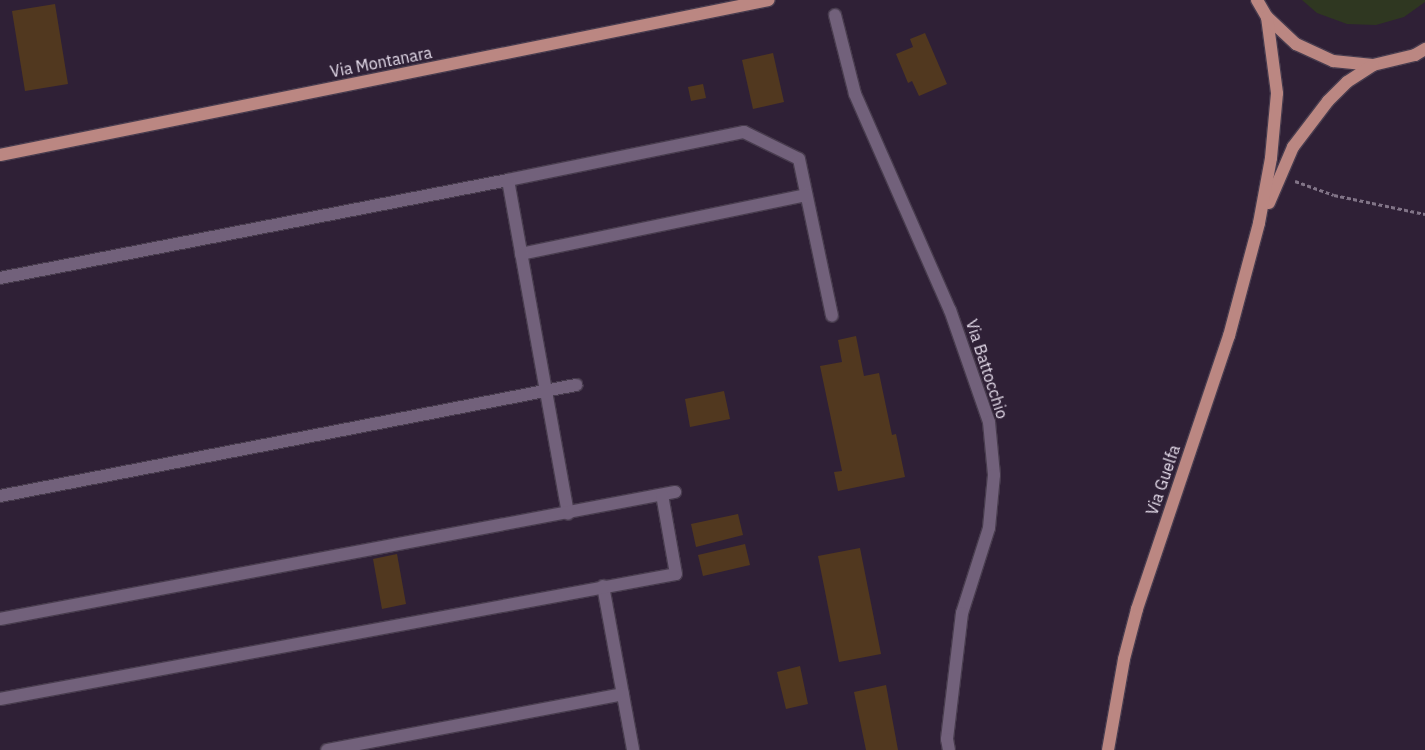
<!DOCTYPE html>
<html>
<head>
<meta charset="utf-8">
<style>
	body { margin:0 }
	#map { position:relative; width:1425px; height:750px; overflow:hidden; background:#2f2036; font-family:"IBM Plex Sans",sans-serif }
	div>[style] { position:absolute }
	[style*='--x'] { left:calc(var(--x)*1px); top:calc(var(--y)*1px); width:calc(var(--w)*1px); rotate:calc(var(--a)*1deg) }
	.green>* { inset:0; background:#2f3721 }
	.building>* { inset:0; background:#51381f }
	.path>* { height:3px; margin-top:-1.5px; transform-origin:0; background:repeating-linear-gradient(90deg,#817487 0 4px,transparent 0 6.5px) }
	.roads { filter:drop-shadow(1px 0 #483c4e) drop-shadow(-1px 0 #483c4e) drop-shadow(0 1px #483c4e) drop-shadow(0 -1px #483c4e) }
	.minor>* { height:12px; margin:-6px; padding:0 6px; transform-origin:6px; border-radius:6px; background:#72617b }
	.major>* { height:12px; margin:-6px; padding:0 6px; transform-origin:6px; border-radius:6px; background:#bb8782 }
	span { translate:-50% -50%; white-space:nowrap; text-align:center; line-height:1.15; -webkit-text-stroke:4px #2f2036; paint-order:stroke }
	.street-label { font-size:16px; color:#e5dceb }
</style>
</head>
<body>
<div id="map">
	<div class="green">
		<i style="clip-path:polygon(1302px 0,1425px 0,1425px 2px,1404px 17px,1376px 25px,1347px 24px,1317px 13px)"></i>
	</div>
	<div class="building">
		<i style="clip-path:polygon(55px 4px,68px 84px,25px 91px,12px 11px)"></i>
		<i style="clip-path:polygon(925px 33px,947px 84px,919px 96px,912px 81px,908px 83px,896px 54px,913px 47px,910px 39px)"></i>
		<i style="clip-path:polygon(773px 53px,784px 102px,753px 109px,742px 60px)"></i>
		<i style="clip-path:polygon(703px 84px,706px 98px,691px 101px,688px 87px)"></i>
		<i style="clip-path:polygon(856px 336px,864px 376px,879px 373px,892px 435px,896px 434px,905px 477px,838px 491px,834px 472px,842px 471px,820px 366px,842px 362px,838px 340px)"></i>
		<i style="clip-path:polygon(724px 391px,730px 419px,690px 427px,685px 399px)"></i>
		<i style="clip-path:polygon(738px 514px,743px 535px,696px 547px,691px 524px)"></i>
		<i style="clip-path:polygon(745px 544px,750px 565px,703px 576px,698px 555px)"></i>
		<i style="clip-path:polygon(860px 548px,881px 654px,839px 662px,818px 556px)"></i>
		<i style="clip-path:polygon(397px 554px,406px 604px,382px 609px,373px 559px)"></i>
		<i style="clip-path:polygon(800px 666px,808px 704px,786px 709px,777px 672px)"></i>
		<i style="clip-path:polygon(886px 685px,898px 750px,866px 750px,854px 692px)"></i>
	</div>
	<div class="path">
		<i style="--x:1295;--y:181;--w:41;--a:19.7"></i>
		<i style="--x:1334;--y:195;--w:93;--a:11.8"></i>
	</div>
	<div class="roads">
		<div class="minor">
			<i style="--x:835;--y:15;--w:81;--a:75.8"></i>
			<i style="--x:855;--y:94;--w:236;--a:66.3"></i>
			<i style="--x:950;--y:310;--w:119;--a:70.8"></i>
			<i style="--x:989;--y:422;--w:53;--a:84.6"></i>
			<i style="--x:994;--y:475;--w:53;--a:95.4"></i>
			<i style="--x:989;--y:528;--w:89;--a:107.6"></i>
			<i style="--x:962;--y:613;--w:127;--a:96.8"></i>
			<i style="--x:947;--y:739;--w:11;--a:80"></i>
			<i style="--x:508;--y:180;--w:241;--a:-11.5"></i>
			<i style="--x:744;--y:132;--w:61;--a:26.1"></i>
			<i style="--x:799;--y:159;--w:160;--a:78.1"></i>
			<i style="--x:521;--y:254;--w:291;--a:-11.7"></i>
			<i style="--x:0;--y:278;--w:517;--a:-10.92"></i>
			<i style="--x:508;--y:180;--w:339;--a:79.8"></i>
			<i style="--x:0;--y:496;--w:587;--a:-10.91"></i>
			<i style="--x:603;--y:586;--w:167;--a:79.6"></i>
			<i style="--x:0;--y:619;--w:687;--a:-10.66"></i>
			<i style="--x:0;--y:699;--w:687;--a:-10.48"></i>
			<i style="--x:676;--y:574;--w:80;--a:-100"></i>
			<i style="--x:327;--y:750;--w:301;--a:-10.7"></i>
		</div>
		<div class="major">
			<i style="--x:1257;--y:0;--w:20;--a:60"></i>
			<i style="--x:1267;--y:17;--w:40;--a:43"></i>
			<i style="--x:1296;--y:44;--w:41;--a:24.7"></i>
			<i style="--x:1333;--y:61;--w:40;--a:5.7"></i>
			<i style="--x:1373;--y:65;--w:43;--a:-13.4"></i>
			<i style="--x:1415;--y:55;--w:12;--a:-31"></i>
			<i style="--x:0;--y:155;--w:784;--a:-11.4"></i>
			<i style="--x:1269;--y:203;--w:61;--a:-66.8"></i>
			<i style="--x:1293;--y:147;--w:58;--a:-52.7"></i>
			<i style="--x:1328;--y:101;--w:27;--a:-45"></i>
			<i style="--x:1347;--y:82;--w:31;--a:-33"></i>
			<i style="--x:1108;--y:750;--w:92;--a:-80"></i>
			<i style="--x:1124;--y:659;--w:52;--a:-75.4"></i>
			<i style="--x:1137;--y:609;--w:288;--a:-71.4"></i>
			<i style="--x:1229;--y:336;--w:117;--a:-75.1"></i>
			<i style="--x:1259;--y:223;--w:66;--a:-79.5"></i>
			<i style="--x:1271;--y:158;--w:65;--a:-84.7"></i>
			<i style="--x:1277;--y:93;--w:77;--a:-97.5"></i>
		</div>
	</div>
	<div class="street-label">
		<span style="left:381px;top:62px;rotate:-11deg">Via Montanara</span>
		<span style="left:987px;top:369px;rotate:72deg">Via Battocchio</span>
		<span style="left:1163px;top:480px;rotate:-71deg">Via Guelfa</span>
	</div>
</div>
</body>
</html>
